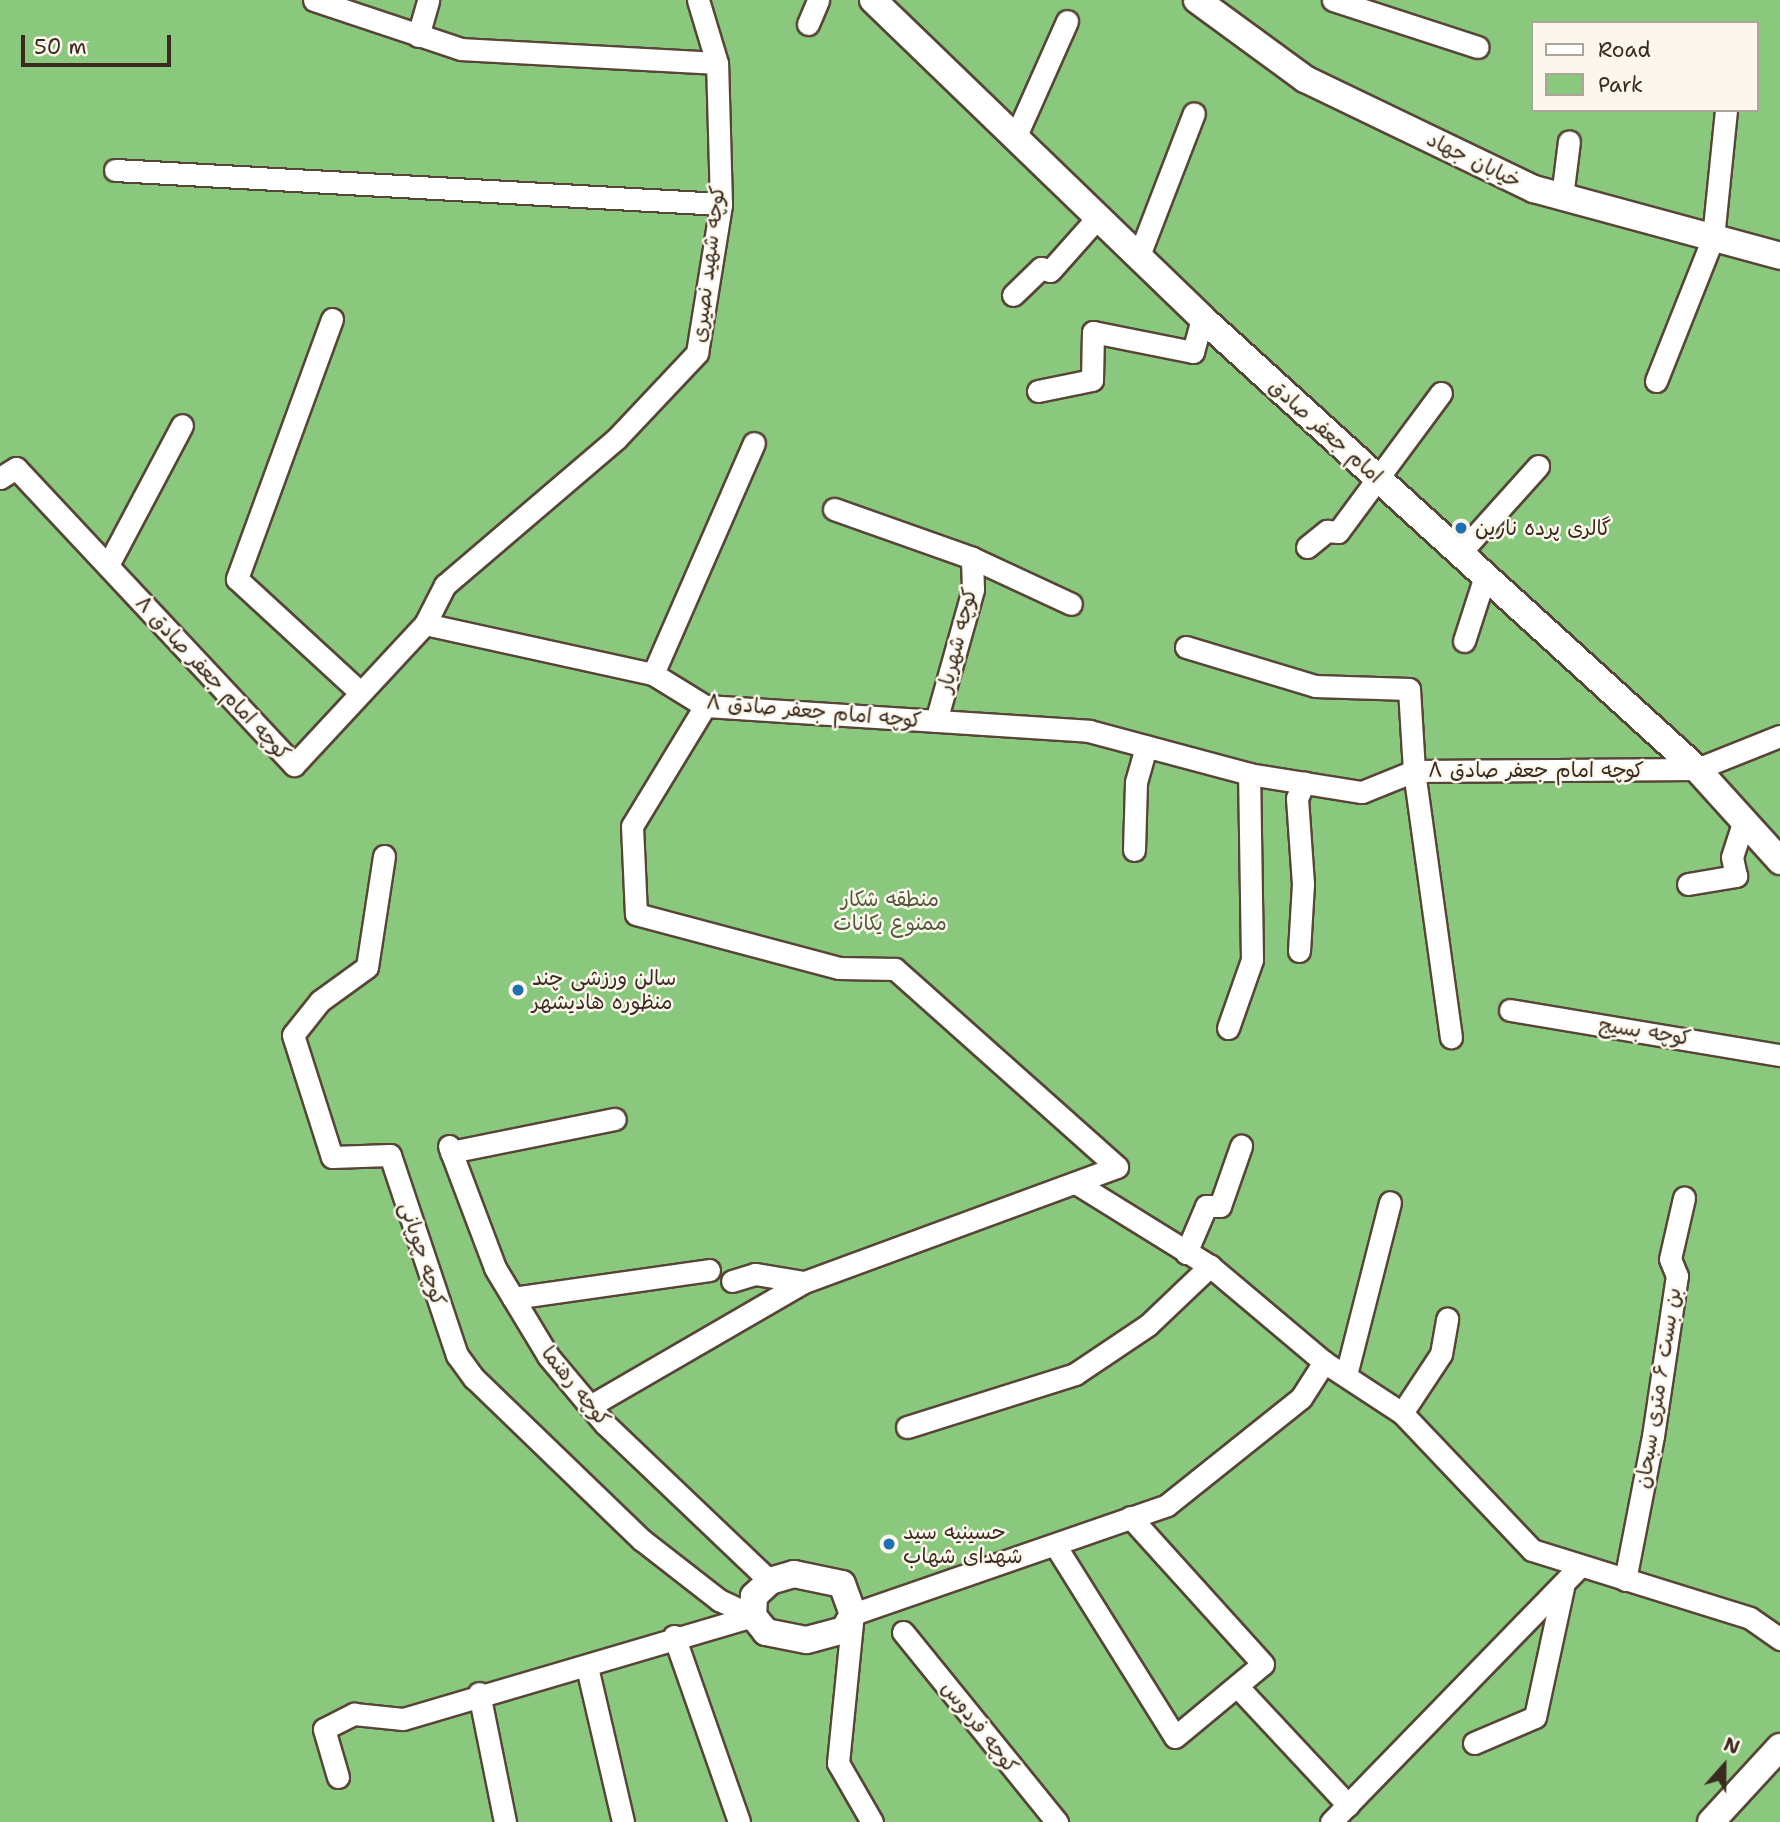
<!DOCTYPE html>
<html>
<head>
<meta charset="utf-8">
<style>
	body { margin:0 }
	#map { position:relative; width:1780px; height:1822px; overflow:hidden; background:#f3dec2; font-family:"Shantell Sans","Playpen Sans Arabic",sans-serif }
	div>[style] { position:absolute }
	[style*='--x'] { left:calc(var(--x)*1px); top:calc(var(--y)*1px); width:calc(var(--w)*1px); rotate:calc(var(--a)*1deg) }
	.green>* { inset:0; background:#8ac87e }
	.roads { filter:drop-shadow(2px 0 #574537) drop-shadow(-2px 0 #574537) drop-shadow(0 2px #574537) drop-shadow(0 -2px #574537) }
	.minor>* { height:21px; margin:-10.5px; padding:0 10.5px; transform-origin:10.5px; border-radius:10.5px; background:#fff }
	.major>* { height:26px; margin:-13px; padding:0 13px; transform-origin:13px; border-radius:13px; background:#fff }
	.dots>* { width:19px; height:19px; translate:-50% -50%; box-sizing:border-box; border:4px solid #fbf7ec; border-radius:50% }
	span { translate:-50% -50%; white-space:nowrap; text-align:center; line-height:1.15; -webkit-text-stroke:5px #fbf7ec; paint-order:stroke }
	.street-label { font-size:21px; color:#3b2a1e }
	.poi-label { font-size:21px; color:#3b2a1e }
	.left { translate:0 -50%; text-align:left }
	.park-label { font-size:21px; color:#53593b }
	.legend { position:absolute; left:1531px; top:21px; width:228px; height:91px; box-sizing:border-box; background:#fbf7ec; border:2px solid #aea59a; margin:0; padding:9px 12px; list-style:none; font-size:21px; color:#3b2a1e }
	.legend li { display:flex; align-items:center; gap:14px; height:35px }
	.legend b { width:35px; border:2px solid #aea59a }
	.north { position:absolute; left:1689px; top:1731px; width:70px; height:70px; -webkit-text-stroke:5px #fbf7ec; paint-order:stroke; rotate:21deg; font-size:19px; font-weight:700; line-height:28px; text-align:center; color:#3b2a1e }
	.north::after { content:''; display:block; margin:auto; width:24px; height:32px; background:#3b2a1e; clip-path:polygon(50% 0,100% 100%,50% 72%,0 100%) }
	.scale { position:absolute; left:21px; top:35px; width:150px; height:32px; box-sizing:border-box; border:4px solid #3b2a1e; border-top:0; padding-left:9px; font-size:21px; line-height:24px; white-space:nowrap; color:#3b2a1e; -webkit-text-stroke:5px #fbf7ec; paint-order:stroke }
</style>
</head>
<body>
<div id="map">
	<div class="green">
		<i style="clip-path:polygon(evenodd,0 0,1780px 0,1780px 1822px,0 1822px,0 0,1533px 23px,1757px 23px,1757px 110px,1533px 110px,1533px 23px)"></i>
	</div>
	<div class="roads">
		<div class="minor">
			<i style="--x:314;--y:0;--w:155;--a:18.4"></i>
			<i style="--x:461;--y:49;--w:256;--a:3.1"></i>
			<i style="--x:1333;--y:0;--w:152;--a:18"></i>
			<i style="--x:808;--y:24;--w:26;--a:-67"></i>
			<i style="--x:418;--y:36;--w:37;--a:-74"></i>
			<i style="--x:1015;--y:138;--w:128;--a:-66"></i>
			<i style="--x:115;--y:170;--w:607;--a:3.21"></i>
			<i style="--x:1562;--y:197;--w:56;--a:-82.9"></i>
			<i style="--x:1138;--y:258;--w:155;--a:-68.9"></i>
			<i style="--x:1013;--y:295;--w:39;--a:-44"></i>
			<i style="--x:1041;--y:268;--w:9;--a:18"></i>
			<i style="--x:1050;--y:271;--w:71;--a:-48.4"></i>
			<i style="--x:332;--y:319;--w:277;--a:110.1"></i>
			<i style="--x:237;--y:579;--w:168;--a:42.6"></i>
			<i style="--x:1656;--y:381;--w:154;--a:-68.3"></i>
			<i style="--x:1713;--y:238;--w:129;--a:-84.2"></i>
			<i style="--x:1038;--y:391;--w:55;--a:-11.5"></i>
			<i style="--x:1092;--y:380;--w:48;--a:-88.8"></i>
			<i style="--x:1093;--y:332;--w:102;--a:11.3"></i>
			<i style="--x:1193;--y:352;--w:35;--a:-75"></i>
			<i style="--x:0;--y:478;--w:19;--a:-32"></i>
			<i style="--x:16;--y:468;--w:407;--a:46.9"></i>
			<i style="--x:294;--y:765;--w:192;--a:-47.1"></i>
			<i style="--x:425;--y:624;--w:233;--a:12.4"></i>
			<i style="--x:653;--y:674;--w:61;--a:31.6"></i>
			<i style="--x:705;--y:706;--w:385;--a:3.7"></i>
			<i style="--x:1089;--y:731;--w:166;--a:15"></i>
			<i style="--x:1249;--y:774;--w:114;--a:9.1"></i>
			<i style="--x:1362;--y:792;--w:56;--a:-22"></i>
			<i style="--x:1414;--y:771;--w:283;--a:-0.4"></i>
			<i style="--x:1697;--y:769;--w:89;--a:-21.7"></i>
			<i style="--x:834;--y:509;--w:146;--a:19.5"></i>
			<i style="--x:972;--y:558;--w:109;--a:24.9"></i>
			<i style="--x:1307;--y:547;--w:26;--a:-39"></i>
			<i style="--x:1327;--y:531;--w:11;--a:5"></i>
			<i style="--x:1338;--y:532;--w:173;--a:-53.5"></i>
			<i style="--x:1460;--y:553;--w:117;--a:-48.1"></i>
			<i style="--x:108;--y:565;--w:158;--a:-62.1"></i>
			<i style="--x:425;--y:624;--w:44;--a:-62.9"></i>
			<i style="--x:445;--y:585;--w:226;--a:-40.5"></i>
			<i style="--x:617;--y:438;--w:117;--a:-46.7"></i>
			<i style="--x:697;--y:353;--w:151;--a:-80.8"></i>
			<i style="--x:721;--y:204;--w:141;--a:-91.6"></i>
			<i style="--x:717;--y:63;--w:66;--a:-106.8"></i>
			<i style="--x:1464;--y:641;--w:68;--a:-72.1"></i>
			<i style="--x:1186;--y:647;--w:135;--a:16.8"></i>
			<i style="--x:1315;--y:686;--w:94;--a:1.8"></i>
			<i style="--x:1409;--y:689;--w:82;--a:86.5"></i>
			<i style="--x:1414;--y:771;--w:269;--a:82.1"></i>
			<i style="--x:653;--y:674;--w:252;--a:-66.4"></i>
			<i style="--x:705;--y:706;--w:140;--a:121.3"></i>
			<i style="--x:632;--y:826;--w:88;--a:87.4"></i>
			<i style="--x:636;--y:914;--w:210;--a:14.9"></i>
			<i style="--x:839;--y:968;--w:56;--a:1"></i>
			<i style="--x:895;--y:969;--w:297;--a:41.7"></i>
			<i style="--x:1117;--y:1167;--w:333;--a:159.8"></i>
			<i style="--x:804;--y:1282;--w:50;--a:-170.7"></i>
			<i style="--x:755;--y:1274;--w:24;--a:163"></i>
			<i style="--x:936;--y:721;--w:137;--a:-74.3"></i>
			<i style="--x:973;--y:589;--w:31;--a:-92"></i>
			<i style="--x:1134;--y:850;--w:68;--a:-88.3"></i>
			<i style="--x:1136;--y:782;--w:37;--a:-74"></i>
			<i style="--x:384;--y:856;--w:112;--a:98.7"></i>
			<i style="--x:367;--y:967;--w:58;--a:144.1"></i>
			<i style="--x:320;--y:1001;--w:43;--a:128.5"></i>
			<i style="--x:293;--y:1035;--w:128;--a:72.3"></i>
			<i style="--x:332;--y:1157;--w:58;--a:-2"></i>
			<i style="--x:390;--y:1155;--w:211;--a:71.5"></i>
			<i style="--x:457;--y:1355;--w:29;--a:54"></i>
			<i style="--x:474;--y:1378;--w:233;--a:44"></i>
			<i style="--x:642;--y:1540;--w:98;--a:37.9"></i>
			<i style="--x:719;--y:1600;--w:38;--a:25"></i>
			<i style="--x:1688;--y:884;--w:49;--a:-9.5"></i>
			<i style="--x:1736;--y:876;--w:19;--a:-102"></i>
			<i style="--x:1732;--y:857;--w:38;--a:-72"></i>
			<i style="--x:1299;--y:951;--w:67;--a:-86.6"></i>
			<i style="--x:1303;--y:884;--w:86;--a:-94"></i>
			<i style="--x:1297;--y:798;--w:17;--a:-65"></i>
			<i style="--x:1510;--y:1010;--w:274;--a:9.5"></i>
			<i style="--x:1228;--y:1028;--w:72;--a:-70.6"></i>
			<i style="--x:1252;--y:960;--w:186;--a:-90.9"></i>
			<i style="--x:449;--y:1146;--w:130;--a:69.3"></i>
			<i style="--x:495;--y:1268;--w:103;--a:58.9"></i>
			<i style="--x:548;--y:1356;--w:89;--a:50"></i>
			<i style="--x:605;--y:1424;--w:228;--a:43.6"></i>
			<i style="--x:451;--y:1152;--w:167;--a:-11.4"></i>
			<i style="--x:1076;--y:1183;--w:158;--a:31.8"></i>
			<i style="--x:1210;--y:1266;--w:149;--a:40.1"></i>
			<i style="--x:1324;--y:1362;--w:93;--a:33.2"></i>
			<i style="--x:1402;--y:1413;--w:189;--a:46.5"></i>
			<i style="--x:1532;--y:1550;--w:228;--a:17.3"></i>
			<i style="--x:1750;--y:1618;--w:37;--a:35"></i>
			<i style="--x:1186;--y:1253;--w:51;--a:-66.9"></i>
			<i style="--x:1206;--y:1206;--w:14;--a:0"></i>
			<i style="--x:1220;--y:1206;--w:64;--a:-70.7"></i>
			<i style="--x:513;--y:1298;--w:198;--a:-8.1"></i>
			<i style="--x:1347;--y:1371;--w:174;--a:-75.7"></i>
			<i style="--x:590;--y:1406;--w:245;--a:-30.1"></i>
			<i style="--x:1402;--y:1413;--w:71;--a:-56.5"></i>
			<i style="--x:1441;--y:1354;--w:36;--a:-80"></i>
			<i style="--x:907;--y:1427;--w:176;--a:-17.5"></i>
			<i style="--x:1075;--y:1374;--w:88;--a:-33.9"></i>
			<i style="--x:1148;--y:1325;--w:86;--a:-43.6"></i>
			<i style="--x:1055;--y:1545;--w:226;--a:58"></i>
			<i style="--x:1175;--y:1737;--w:114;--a:-39.7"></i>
			<i style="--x:1263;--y:1664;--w:198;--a:-132.1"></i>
			<i style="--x:1625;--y:1580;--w:147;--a:-79"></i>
			<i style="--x:1653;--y:1436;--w:162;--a:-81.5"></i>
			<i style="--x:1677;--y:1276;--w:18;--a:-112"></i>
			<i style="--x:1670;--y:1259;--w:63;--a:-77.1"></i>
			<i style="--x:903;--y:1632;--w:245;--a:51"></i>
			<i style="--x:674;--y:1636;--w:197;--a:70.7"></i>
			<i style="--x:587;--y:1667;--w:159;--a:76.9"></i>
			<i style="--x:1237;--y:1686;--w:163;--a:47"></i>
			<i style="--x:479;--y:1693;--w:132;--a:78.6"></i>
			<i style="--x:1474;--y:1743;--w:66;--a:-23.1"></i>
			<i style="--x:1535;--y:1717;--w:133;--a:-77.8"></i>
			<i style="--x:338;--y:1777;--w:50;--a:-106.3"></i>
			<i style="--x:324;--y:1729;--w:34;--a:-27"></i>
			<i style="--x:354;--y:1714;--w:49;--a:5.8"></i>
			<i style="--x:403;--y:1719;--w:365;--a:-16.4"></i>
			<i style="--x:872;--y:1822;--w:68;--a:-120"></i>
			<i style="--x:838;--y:1763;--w:150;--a:-84.3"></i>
			<i style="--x:853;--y:1614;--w:332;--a:-19.1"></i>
			<i style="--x:1167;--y:1505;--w:171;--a:-38.6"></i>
			<i style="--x:1301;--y:1398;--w:43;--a:-57.4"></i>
			<i style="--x:1331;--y:1822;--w:357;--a:-45.8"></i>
		</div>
		<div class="major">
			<i style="--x:873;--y:0;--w:458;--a:44"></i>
			<i style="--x:1202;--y:318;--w:670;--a:42.34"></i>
			<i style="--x:1697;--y:769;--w:124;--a:47.9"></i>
			<i style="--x:1197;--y:0;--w:134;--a:36.2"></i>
			<i style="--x:1305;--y:79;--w:254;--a:25.7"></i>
			<i style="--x:1534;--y:189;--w:255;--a:15.2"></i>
			<i style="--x:794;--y:1574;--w:49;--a:11.8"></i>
			<i style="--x:842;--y:1584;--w:32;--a:70"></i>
			<i style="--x:853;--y:1614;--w:18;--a:119"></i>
			<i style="--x:844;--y:1630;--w:39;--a:165"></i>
			<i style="--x:806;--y:1640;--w:41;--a:-168.7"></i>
			<i style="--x:766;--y:1632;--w:21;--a:-129"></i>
			<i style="--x:753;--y:1616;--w:20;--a:-87"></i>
			<i style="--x:754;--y:1596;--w:22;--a:-43"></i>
			<i style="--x:770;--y:1581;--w:25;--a:-16"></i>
			<i style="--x:1711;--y:1822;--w:102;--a:-47.4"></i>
		</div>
	</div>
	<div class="dots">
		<i style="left:1461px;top:528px;background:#1f6fb2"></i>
		<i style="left:518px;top:990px;background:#1f6fb2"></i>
		<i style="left:889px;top:1544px;background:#1f6fb2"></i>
	</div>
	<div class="street-label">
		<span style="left:1474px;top:160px;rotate:26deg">خیابان جهاد</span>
		<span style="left:708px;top:264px;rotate:-83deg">کوچه شهید نصیری</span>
		<span style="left:1326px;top:431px;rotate:42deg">امام جعفر صادق</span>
		<span style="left:957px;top:640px;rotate:-76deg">کوچه شهریار</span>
		<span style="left:213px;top:678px;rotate:47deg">کوچه امام جعفر صادق ۸</span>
		<span style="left:814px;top:711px;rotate:5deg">کوچه امام جعفر صادق ۸</span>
		<span style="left:1536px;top:770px">کوچه امام جعفر صادق ۸</span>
		<span style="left:1645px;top:1031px;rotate:9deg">کوچه بسیج</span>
		<span style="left:423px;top:1254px;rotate:72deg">کوچه چوپانی</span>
		<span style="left:576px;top:1386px;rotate:51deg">کوچه رهنما</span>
		<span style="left:1658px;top:1388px;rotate:-81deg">بن بست ۶ متری سبحان</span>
		<span style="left:980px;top:1727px;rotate:52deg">کوچه فردوس</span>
	</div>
	<div class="poi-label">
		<span class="left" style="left:1475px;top:528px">گالری پرده نارین</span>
		<span class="left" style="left:532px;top:990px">سالن ورزشی چند<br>منظوره هادیشهر</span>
		<span class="left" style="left:903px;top:1544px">حسینیه سید<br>شهدای شهاب</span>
	</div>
	<div class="park-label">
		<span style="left:890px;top:911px">منطقه شکار<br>ممنوع یکانات</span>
	</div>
	<ul class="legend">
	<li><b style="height:9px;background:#fff"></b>Road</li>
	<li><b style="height:19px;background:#8ac87e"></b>Park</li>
	</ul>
	<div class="north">N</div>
	<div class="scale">50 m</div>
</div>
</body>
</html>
